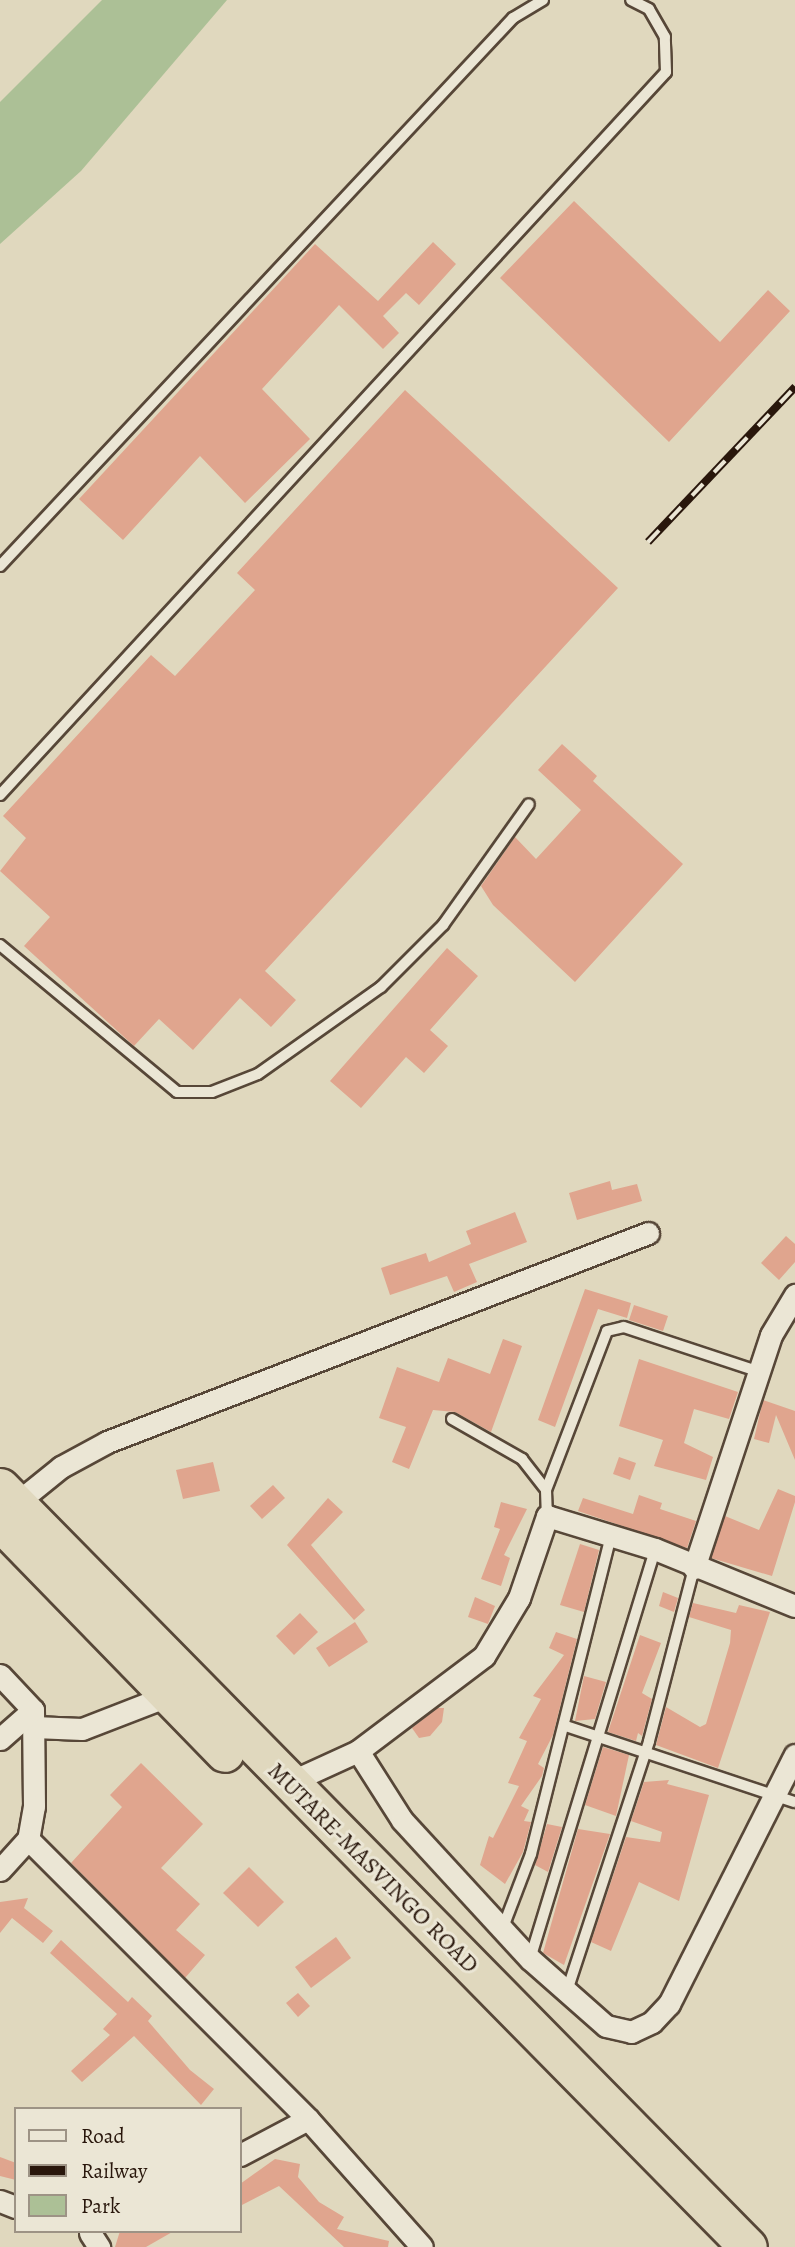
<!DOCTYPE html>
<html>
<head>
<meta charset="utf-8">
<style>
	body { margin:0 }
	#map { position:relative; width:795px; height:2247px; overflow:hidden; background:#e0d8be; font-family:Alegreya,serif }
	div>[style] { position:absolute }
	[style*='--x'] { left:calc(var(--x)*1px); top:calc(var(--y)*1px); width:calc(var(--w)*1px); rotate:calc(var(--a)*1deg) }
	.green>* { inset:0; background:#acc096 }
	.building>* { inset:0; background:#e0a58e }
	.roads { filter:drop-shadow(2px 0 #574738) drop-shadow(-2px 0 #574738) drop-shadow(0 2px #574738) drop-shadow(0 -2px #574738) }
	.lane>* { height:10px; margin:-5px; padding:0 5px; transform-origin:5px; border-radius:5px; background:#ebe6d5 }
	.street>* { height:21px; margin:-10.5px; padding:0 10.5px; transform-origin:10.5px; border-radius:10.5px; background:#ebe6d5 }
	.highway>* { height:37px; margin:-18.5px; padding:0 18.5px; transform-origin:18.5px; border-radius:18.5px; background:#e0d8be }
	.rail>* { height:8px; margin-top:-4px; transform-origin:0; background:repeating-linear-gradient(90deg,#ebe6d5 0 16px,#29170c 0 32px); box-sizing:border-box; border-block:2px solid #29170c }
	span { translate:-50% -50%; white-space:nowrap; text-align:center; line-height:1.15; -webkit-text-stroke:6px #ebe6d5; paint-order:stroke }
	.street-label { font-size:24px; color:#29170c }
	.legend { position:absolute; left:14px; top:2107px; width:228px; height:126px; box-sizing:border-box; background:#ebe6d5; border:2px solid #9d9385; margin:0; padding:9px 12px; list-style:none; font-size:21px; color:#29170c }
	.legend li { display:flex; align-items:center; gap:14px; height:35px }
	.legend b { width:35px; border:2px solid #9d9385 }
</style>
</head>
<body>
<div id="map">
	<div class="green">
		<i style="clip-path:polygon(102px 0,227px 0,81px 171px,0 244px,0 102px)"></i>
	</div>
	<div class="building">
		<i style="clip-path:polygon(574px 201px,720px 342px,768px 290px,790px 311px,669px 442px,500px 278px)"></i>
		<i style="clip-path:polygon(433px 242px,456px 264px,419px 305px,406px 293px,383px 316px,399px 333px,383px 349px,339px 305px,262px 389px,310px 439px,245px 503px,200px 456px,123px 540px,79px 499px,315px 244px,378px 301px)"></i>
		<i style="clip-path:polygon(405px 390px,618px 588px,265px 971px,296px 1000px,271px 1027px,240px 998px,193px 1050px,159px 1019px,134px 1046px,24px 946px,50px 917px,0 871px,26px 838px,3px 816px,151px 655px,175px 676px,255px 590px,237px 573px)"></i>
		<i style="clip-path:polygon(562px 744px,597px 776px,593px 781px,683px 864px,575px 982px,493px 905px,481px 886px,515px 837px,536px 859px,581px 810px,538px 770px)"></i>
		<i style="clip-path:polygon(447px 948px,478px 976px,430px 1030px,448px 1046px,424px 1073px,406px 1057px,361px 1108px,330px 1081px)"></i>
		<i style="clip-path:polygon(610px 1181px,612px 1190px,637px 1184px,642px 1201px,577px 1220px,569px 1193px)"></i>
		<i style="clip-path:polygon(515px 1212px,527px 1242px,469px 1264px,477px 1282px,454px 1292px,447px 1276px,390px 1295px,381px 1268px,426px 1253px,429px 1262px,471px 1244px,466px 1231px)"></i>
		<i style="clip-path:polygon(786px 1236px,795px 1244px,795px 1262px,779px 1280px,761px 1263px)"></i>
		<i style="clip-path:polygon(585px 1289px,631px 1303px,627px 1318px,598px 1309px,555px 1427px,538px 1420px)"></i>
		<i style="clip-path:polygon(634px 1305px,668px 1316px,663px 1331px,629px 1320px)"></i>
		<i style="clip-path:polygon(503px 1339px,522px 1346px,491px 1432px,455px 1412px,433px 1410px,409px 1469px,392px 1462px,406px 1427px,379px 1418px,397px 1367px,439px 1382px,448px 1358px,490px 1374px)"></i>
		<i style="clip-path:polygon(639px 1359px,738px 1392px,729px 1419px,694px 1409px,684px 1443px,713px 1457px,706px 1480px,654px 1466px,663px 1440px,619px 1426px)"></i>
		<i style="clip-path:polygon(763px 1400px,795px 1411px,795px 1460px,776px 1415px,769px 1443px,754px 1439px)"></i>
		<i style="clip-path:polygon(619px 1457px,636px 1463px,630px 1480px,613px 1474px)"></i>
		<i style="clip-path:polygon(213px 1462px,220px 1491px,183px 1499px,176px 1470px)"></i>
		<i style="clip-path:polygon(273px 1485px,285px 1498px,262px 1519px,250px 1506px)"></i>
		<i style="clip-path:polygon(778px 1489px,795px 1496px,795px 1502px,772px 1576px,711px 1558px,725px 1516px,759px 1530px)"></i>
		<i style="clip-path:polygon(639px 1495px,662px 1503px,660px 1509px,696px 1521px,687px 1548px,578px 1511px,583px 1498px,633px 1514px)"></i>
		<i style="clip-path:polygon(328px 1498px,343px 1512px,311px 1545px,365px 1610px,354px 1620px,287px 1545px)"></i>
		<i style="clip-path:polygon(501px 1502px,527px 1509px,504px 1555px,510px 1558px,501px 1586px,481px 1579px,500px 1529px,494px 1527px)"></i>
		<i style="clip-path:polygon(580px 1544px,599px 1550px,584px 1612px,560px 1605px)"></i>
		<i style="clip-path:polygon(663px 1592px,678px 1598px,674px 1612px,659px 1606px)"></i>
		<i style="clip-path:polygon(475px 1597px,495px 1606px,488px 1624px,468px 1617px)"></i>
		<i style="clip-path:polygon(693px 1603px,736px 1613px,739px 1605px,770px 1612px,718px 1768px,656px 1745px,666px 1707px,700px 1727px,706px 1724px,730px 1643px,731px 1630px,689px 1617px)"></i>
		<i style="clip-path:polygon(300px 1613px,318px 1632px,294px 1655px,276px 1636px)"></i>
		<i style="clip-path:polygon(355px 1622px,368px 1642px,329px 1667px,316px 1648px)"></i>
		<i style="clip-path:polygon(556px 1632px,577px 1639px,553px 1735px,538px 1764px,544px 1768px,542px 1776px,521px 1806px,529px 1810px,524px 1821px,531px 1822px,523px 1852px,505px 1884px,480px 1865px,489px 1836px,493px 1838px,519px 1786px,508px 1783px,527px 1741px,519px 1738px,541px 1699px,533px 1696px,564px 1655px,549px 1648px)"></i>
		<i style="clip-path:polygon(640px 1635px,661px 1643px,642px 1693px,652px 1699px,642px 1736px,638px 1733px,636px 1741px,608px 1732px)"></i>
		<i style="clip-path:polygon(584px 1676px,606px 1682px,595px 1719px,575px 1721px)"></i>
		<i style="clip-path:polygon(437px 1708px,444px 1708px,442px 1722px,430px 1736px,419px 1738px,412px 1728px)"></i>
		<i style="clip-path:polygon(603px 1747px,629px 1755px,616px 1816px,585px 1805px)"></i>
		<i style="clip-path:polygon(141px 1763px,203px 1824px,161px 1868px,200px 1904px,176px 1930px,205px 1955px,185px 1978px,71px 1863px,122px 1807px,110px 1795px)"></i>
		<i style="clip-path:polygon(669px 1780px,667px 1784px,709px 1795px,679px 1901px,639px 1882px,611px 1951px,591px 1942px,626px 1837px,660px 1842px,662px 1832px,631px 1821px,644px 1782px)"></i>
		<i style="clip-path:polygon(547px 1824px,562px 1827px,548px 1872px,535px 1865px)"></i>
		<i style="clip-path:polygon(578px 1829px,610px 1834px,564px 1965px,543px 1953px)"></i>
		<i style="clip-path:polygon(249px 1867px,284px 1902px,258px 1927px,223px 1893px)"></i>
		<i style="clip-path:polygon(28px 1898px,24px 1908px,53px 1931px,43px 1943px,12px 1918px,0 1933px,0 1902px)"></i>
		<i style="clip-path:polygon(336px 1937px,351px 1958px,311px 1988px,295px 1967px)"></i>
		<i style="clip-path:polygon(61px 1940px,128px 2002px,132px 1997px,152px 2016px,148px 2021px,190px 2070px,214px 2089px,201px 2105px,134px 2036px,82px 2082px,71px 2071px,110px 2035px,103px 2029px,117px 2014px,50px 1953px)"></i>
		<i style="clip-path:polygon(298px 1993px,310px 2006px,298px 2017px,286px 2003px)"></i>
		<i style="clip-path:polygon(0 2157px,16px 2163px,16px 2180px,0 2176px)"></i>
		<i style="clip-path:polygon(275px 2159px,300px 2164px,298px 2177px,319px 2202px,344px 2217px,337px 2229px,389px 2241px,388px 2247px,344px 2247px,279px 2186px,240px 2206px,240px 2184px)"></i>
		<i style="clip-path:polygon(120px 2231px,174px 2231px,146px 2247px,115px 2247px)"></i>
	</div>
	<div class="roads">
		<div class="lane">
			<i style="--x:0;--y:566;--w:751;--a:-46.89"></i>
			<i style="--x:513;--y:18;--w:35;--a:-31"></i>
			<i style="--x:0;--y:795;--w:983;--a:-47.35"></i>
			<i style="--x:666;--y:72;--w:35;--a:-92"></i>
			<i style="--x:665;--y:37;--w:32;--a:-120"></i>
			<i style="--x:649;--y:9;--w:20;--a:-153"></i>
			<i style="--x:0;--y:945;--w:230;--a:39.7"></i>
			<i style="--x:177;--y:1092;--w:35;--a:0"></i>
			<i style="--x:212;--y:1092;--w:49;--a:-21.4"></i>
			<i style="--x:258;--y:1074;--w:151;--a:-35.3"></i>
			<i style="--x:381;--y:987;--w:88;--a:-45"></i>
			<i style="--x:443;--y:925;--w:148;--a:-54.6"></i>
			<i style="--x:452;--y:1419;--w:81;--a:29.7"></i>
			<i style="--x:522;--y:1459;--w:39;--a:52"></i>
			<i style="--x:546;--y:1490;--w:26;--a:88"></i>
			<i style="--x:546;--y:1490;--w:170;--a:-69"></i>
			<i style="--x:607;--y:1331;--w:17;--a:-13"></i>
			<i style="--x:624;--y:1327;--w:143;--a:18.3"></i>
			<i style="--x:566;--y:1726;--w:241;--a:18.4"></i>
			<i style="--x:502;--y:1930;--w:81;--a:-69.1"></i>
			<i style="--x:531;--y:1854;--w:329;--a:-75.9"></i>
			<i style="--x:530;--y:1959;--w:429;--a:-73"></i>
			<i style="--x:566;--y:1994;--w:266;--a:-71.8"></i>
			<i style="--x:649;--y:1741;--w:179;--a:-75.4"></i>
		</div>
		<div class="street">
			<i style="--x:9;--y:1509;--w:67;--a:-38.9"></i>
			<i style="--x:61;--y:1467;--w:52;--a:-28.5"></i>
			<i style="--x:107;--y:1442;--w:580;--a:-21.12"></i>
			<i style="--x:694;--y:1568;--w:245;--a:-71.7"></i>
			<i style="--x:771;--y:1335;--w:47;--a:-59"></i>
			<i style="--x:0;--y:1675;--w:48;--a:46.7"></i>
			<i style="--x:33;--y:1710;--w:96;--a:89.4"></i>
			<i style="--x:34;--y:1806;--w:34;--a:100"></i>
			<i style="--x:28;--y:1839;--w:396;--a:45"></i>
			<i style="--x:308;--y:2119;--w:171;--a:48.3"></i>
			<i style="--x:34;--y:1727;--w:48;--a:2.4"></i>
			<i style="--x:82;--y:1729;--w:91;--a:-21.2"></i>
			<i style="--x:0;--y:1739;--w:44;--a:-41.3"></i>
			<i style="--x:358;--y:1751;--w:158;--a:-37"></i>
			<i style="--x:484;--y:1656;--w:68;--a:-58.9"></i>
			<i style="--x:519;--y:1598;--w:87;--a:-71.1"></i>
			<i style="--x:547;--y:1516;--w:113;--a:17"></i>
			<i style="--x:655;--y:1549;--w:151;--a:22.2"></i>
			<i style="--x:288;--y:1783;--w:77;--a:-24.6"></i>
			<i style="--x:358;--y:1751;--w:82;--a:57.5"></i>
			<i style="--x:402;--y:1820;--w:189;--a:47.4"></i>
			<i style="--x:530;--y:1959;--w:101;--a:41.4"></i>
			<i style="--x:606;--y:2026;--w:26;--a:13"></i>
			<i style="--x:631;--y:2032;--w:23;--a:-25"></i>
			<i style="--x:652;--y:2022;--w:25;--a:-47"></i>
			<i style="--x:669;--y:2004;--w:279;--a:-63.2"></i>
			<i style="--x:0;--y:1870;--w:42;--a:-47.9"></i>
			<i style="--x:240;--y:2155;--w:77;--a:-27.9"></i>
			<i style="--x:0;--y:2201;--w:17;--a:21"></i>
			<i style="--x:90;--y:2233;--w:17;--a:57"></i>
		</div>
		<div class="highway">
			<i style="--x:0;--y:1487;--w:1066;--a:45.46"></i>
			<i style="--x:0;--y:1522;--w:322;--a:45.8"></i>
		</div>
	</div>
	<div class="rail">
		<i style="--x:648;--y:542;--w:214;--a:-46.5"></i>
	</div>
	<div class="street-label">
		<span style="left:373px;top:1868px;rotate:45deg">MUTARE-MASVINGO ROAD</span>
	</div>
	<ul class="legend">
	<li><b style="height:9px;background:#ebe6d5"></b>Road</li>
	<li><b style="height:9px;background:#29170c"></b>Railway</li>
	<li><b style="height:19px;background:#acc096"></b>Park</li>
	</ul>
</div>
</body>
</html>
